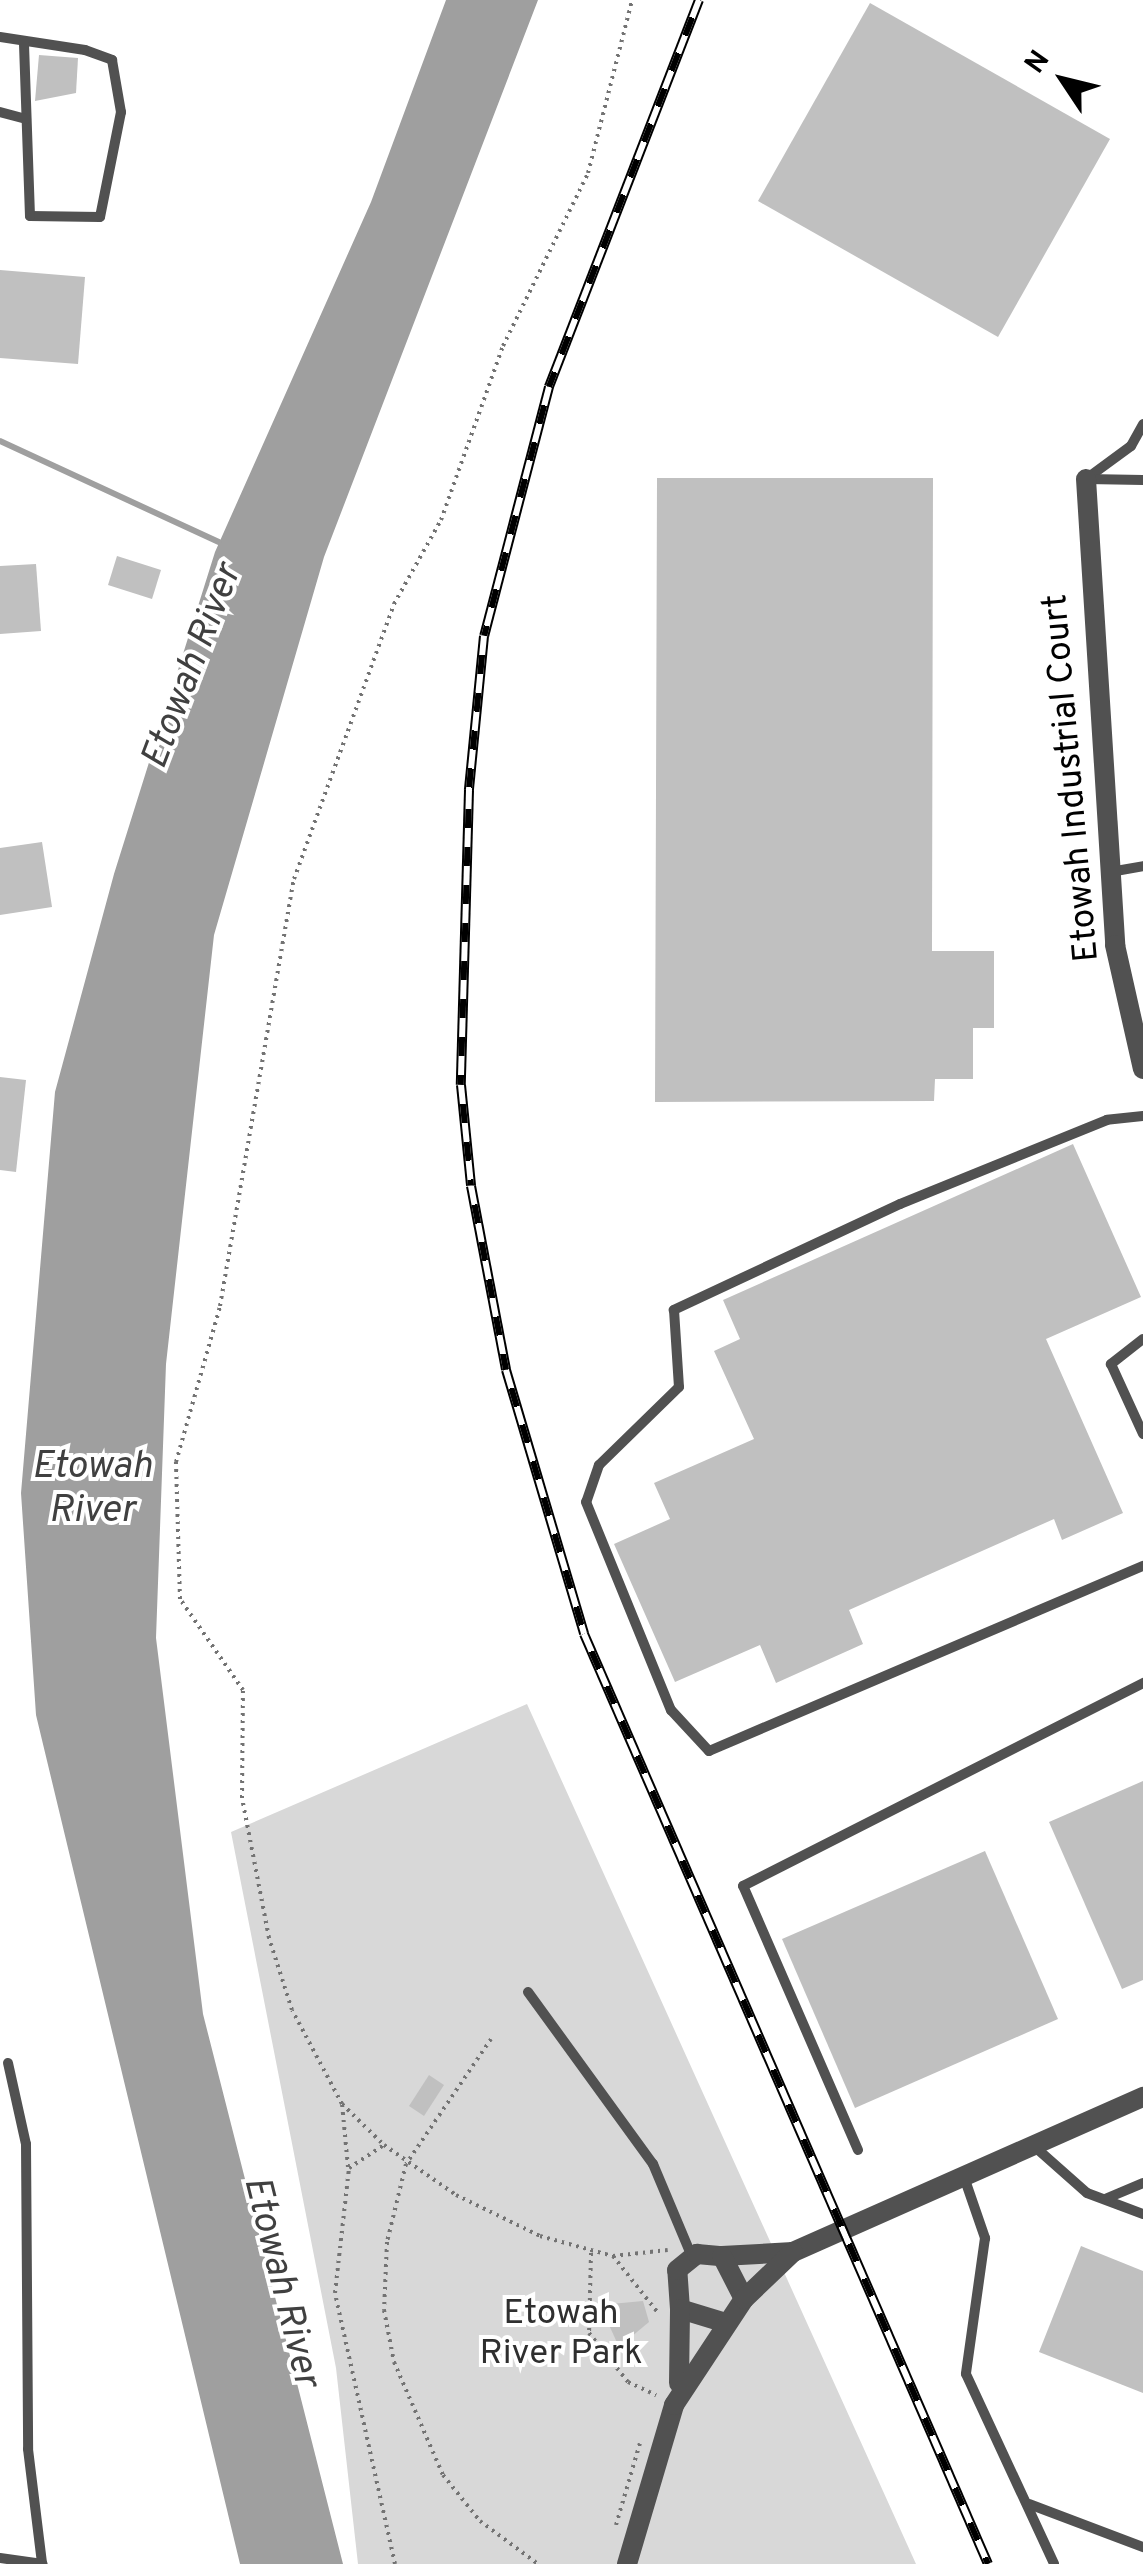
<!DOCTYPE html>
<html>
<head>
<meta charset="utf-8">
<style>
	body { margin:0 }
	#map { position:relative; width:1143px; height:2564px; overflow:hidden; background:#fff; font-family:Overpass,sans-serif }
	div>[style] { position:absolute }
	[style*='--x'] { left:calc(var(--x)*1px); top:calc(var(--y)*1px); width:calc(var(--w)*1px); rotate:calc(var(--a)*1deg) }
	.green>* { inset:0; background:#d8d8d8 }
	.water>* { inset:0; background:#9f9f9f }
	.stream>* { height:6px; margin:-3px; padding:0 3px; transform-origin:3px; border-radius:3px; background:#9f9f9f }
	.building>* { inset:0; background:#c0c0c0 }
	.path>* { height:4px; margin-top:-2px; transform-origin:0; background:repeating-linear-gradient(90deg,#737373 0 2.5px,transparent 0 7.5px) }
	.service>* { height:10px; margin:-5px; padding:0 5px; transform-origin:5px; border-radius:5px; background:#515151 }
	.minor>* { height:20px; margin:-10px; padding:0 10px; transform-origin:10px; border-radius:10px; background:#515151 }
	.tertiary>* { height:20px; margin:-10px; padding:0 10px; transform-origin:10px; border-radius:10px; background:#515151 }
	.rail>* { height:10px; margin-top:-5px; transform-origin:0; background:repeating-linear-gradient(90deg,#fff 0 19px,#000 0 38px); box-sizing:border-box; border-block:2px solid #000 }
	span { translate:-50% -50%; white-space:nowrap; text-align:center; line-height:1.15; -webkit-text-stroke:8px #fff; paint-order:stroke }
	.street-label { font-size:35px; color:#000 }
	.park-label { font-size:35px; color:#2f2f2f }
	.water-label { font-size:38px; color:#404040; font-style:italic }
	.north { position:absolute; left:1013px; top:30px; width:100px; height:100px; -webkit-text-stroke:8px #fff; paint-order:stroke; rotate:305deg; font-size:28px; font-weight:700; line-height:40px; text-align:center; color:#000 }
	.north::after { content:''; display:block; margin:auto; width:35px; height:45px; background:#000; clip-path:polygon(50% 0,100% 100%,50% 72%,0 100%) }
</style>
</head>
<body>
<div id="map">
	<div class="green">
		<i style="clip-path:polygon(527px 1704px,916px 2564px,358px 2564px,336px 2368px,231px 1832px)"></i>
	</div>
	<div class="water">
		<i style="clip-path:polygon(446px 0,538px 0,324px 557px,214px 935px,166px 1364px,156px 1638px,203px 2014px,343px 2564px,240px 2564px,36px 1715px,21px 1493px,55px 1092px,114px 874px,215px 552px,371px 202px)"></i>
	</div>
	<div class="stream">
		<i style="--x:0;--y:441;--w:241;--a:24.8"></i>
	</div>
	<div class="building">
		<i style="clip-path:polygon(870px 3px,1110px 139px,998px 337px,758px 201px)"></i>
		<i style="clip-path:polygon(39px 55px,78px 58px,76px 93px,35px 101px)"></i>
		<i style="clip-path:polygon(0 270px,85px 277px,78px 364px,0 358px)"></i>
		<i style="clip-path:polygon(657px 478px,933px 478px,932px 951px,994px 951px,994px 1028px,973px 1028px,973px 1079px,935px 1079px,934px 1101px,655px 1102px)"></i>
		<i style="clip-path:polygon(117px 556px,161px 570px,152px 599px,108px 585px)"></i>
		<i style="clip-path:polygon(36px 564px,41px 631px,0 634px,0 566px)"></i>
		<i style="clip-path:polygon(42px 842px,52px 907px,0 915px,0 848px)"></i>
		<i style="clip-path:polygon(0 1077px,26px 1080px,16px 1172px,0 1170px)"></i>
		<i style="clip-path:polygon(1073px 1144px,1141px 1297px,1046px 1339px,1123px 1513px,1062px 1540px,1054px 1519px,849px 1610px,863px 1644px,776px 1683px,760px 1645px,675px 1682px,614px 1544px,670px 1519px,654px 1483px,754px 1439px,714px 1351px,740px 1339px,723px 1300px)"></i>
		<i style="clip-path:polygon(1143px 1781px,1143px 1980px,1122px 1989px,1049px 1822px)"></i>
		<i style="clip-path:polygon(985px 1851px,1058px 2019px,855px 2108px,782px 1939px)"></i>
		<i style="clip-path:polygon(429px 2075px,444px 2085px,424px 2116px,409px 2106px)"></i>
		<i style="clip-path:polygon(1081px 2246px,1143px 2271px,1143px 2393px,1039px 2352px)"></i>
		<i style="clip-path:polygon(643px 2301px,649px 2322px,619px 2347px,600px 2305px)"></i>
	</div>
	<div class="path">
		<i style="--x:491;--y:2039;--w:151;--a:124.2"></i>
		<i style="--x:406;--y:2164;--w:80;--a:103.7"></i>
		<i style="--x:387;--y:2242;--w:68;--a:92.5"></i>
		<i style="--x:384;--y:2310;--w:53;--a:79.1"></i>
		<i style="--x:394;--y:2362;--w:123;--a:66.6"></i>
		<i style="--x:443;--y:2475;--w:59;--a:51.2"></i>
		<i style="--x:480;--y:2521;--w:72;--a:36.6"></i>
		<i style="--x:342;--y:2104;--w:106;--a:-118"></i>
		<i style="--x:292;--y:2010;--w:76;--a:-107.7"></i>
		<i style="--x:269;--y:1938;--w:143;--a:-100.9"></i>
		<i style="--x:242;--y:1798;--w:108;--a:-89.5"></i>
		<i style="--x:243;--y:1690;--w:111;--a:-124.7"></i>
		<i style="--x:180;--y:1599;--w:137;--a:-91.7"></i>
		<i style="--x:176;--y:1462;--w:162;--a:-74.2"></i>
		<i style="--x:220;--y:1306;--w:433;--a:-80.2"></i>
		<i style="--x:294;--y:879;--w:293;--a:-70"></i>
		<i style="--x:394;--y:604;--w:96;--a:-60.8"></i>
		<i style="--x:441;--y:520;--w:185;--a:-70.4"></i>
		<i style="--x:503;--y:346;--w:193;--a:-63.8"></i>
		<i style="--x:588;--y:173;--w:179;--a:-75.7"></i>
		<i style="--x:348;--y:2167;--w:63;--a:-95.4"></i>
		<i style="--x:342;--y:2104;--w:59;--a:44.3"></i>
		<i style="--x:591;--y:2253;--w:80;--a:91.4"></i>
		<i style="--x:589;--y:2333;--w:63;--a:51.5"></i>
		<i style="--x:628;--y:2382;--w:31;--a:25"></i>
		<i style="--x:613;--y:2256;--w:74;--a:51.6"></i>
		<i style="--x:616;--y:2525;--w:85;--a:-73.7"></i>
		<i style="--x:395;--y:2564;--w:278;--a:-102.5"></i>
		<i style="--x:335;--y:2293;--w:126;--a:-83.6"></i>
		<i style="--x:349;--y:2168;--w:42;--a:-33.3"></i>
		<i style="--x:384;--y:2145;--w:88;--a:34.8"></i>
		<i style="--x:456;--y:2195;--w:93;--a:26"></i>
		<i style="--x:540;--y:2236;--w:76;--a:15.3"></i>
		<i style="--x:613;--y:2256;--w:55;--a:-6.2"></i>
	</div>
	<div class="service">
		<i style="--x:0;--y:37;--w:86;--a:8.7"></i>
		<i style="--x:85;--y:50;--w:29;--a:20"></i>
		<i style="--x:112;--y:60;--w:53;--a:80.2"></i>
		<i style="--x:121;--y:112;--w:107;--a:101.3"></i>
		<i style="--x:100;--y:217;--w:70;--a:-179.2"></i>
		<i style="--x:30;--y:216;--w:174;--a:-92"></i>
		<i style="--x:0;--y:112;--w:27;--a:15"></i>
		<i style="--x:1086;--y:479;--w:56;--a:-36.3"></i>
		<i style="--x:1131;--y:446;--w:25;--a:-61"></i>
		<i style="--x:1087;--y:479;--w:56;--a:1"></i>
		<i style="--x:1110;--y:872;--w:34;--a:-10"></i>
		<i style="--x:1143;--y:1116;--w:36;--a:174"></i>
		<i style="--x:1107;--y:1120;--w:223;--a:157.9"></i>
		<i style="--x:900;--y:1204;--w:250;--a:154.9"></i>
		<i style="--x:674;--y:1310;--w:77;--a:86.3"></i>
		<i style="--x:679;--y:1387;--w:112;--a:135.7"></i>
		<i style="--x:599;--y:1465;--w:39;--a:109"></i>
		<i style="--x:586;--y:1502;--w:225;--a:67.8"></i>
		<i style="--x:671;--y:1710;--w:56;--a:47.2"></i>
		<i style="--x:709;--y:1751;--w:472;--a:-23.1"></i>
		<i style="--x:1143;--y:1339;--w:41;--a:142"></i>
		<i style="--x:1111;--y:1364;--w:77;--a:65.4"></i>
		<i style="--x:528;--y:1992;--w:213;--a:54"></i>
		<i style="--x:653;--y:2164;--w:101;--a:67.2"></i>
		<i style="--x:8;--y:2063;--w:83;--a:77.5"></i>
		<i style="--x:26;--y:2144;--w:305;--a:89.6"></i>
		<i style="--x:28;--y:2449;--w:115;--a:83"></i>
		<i style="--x:1035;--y:2147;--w:69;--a:41.5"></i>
		<i style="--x:1087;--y:2193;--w:60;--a:20.6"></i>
		<i style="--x:858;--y:2150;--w:288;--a:-113.5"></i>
		<i style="--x:743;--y:1886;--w:449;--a:-26.9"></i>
		<i style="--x:964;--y:2177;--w:65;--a:71"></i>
		<i style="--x:985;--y:2238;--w:137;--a:98"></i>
		<i style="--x:966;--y:2374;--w:209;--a:65.1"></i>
		<i style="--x:1105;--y:2199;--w:41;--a:-22.8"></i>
		<i style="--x:1029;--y:2504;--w:122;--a:20.7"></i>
		<i style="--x:0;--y:2558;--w:43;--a:7.9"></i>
	</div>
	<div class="minor">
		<i style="--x:722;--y:2256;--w:71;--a:-3.2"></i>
		<i style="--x:793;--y:2252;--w:383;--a:-23.9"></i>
		<i style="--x:726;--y:2323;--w:48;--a:-163.1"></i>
		<i style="--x:680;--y:2309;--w:39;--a:-94"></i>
		<i style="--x:677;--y:2270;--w:26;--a:-39"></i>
		<i style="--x:697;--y:2254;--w:25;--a:5"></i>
		<i style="--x:722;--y:2256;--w:48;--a:62.9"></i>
		<i style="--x:679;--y:2383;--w:74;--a:-89.2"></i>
		<i style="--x:627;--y:2564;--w:166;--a:-73.5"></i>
		<i style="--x:674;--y:2405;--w:127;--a:-56.6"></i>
		<i style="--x:744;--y:2299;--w:68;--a:-43.8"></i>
	</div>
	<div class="tertiary">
		<i style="--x:1086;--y:479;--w:467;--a:86.4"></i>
		<i style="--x:1115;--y:945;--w:127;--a:77.3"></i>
	</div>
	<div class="rail">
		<i style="--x:699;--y:0;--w:415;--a:111.2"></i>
		<i style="--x:549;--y:387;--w:257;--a:104.6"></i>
		<i style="--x:484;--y:636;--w:155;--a:95.6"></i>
		<i style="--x:469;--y:790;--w:295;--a:91.6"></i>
		<i style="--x:461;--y:1085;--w:101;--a:84.3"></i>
		<i style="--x:471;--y:1186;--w:187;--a:79.2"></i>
		<i style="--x:506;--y:1370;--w:275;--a:73.5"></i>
		<i style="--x:584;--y:1634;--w:1014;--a:66.52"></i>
	</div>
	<div class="street-label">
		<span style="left:1072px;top:778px;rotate:-95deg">Etowah Industrial Court</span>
	</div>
	<div class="park-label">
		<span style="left:561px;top:2334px">Etowah<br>River Park</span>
	</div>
	<div class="water-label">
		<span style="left:193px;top:667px;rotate:-69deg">Etowah River</span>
		<span style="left:92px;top:1490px">Etowah<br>River</span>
		<span style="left:280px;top:2282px;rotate:76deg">Etowah River</span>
	</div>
	<div class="north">N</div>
</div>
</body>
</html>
